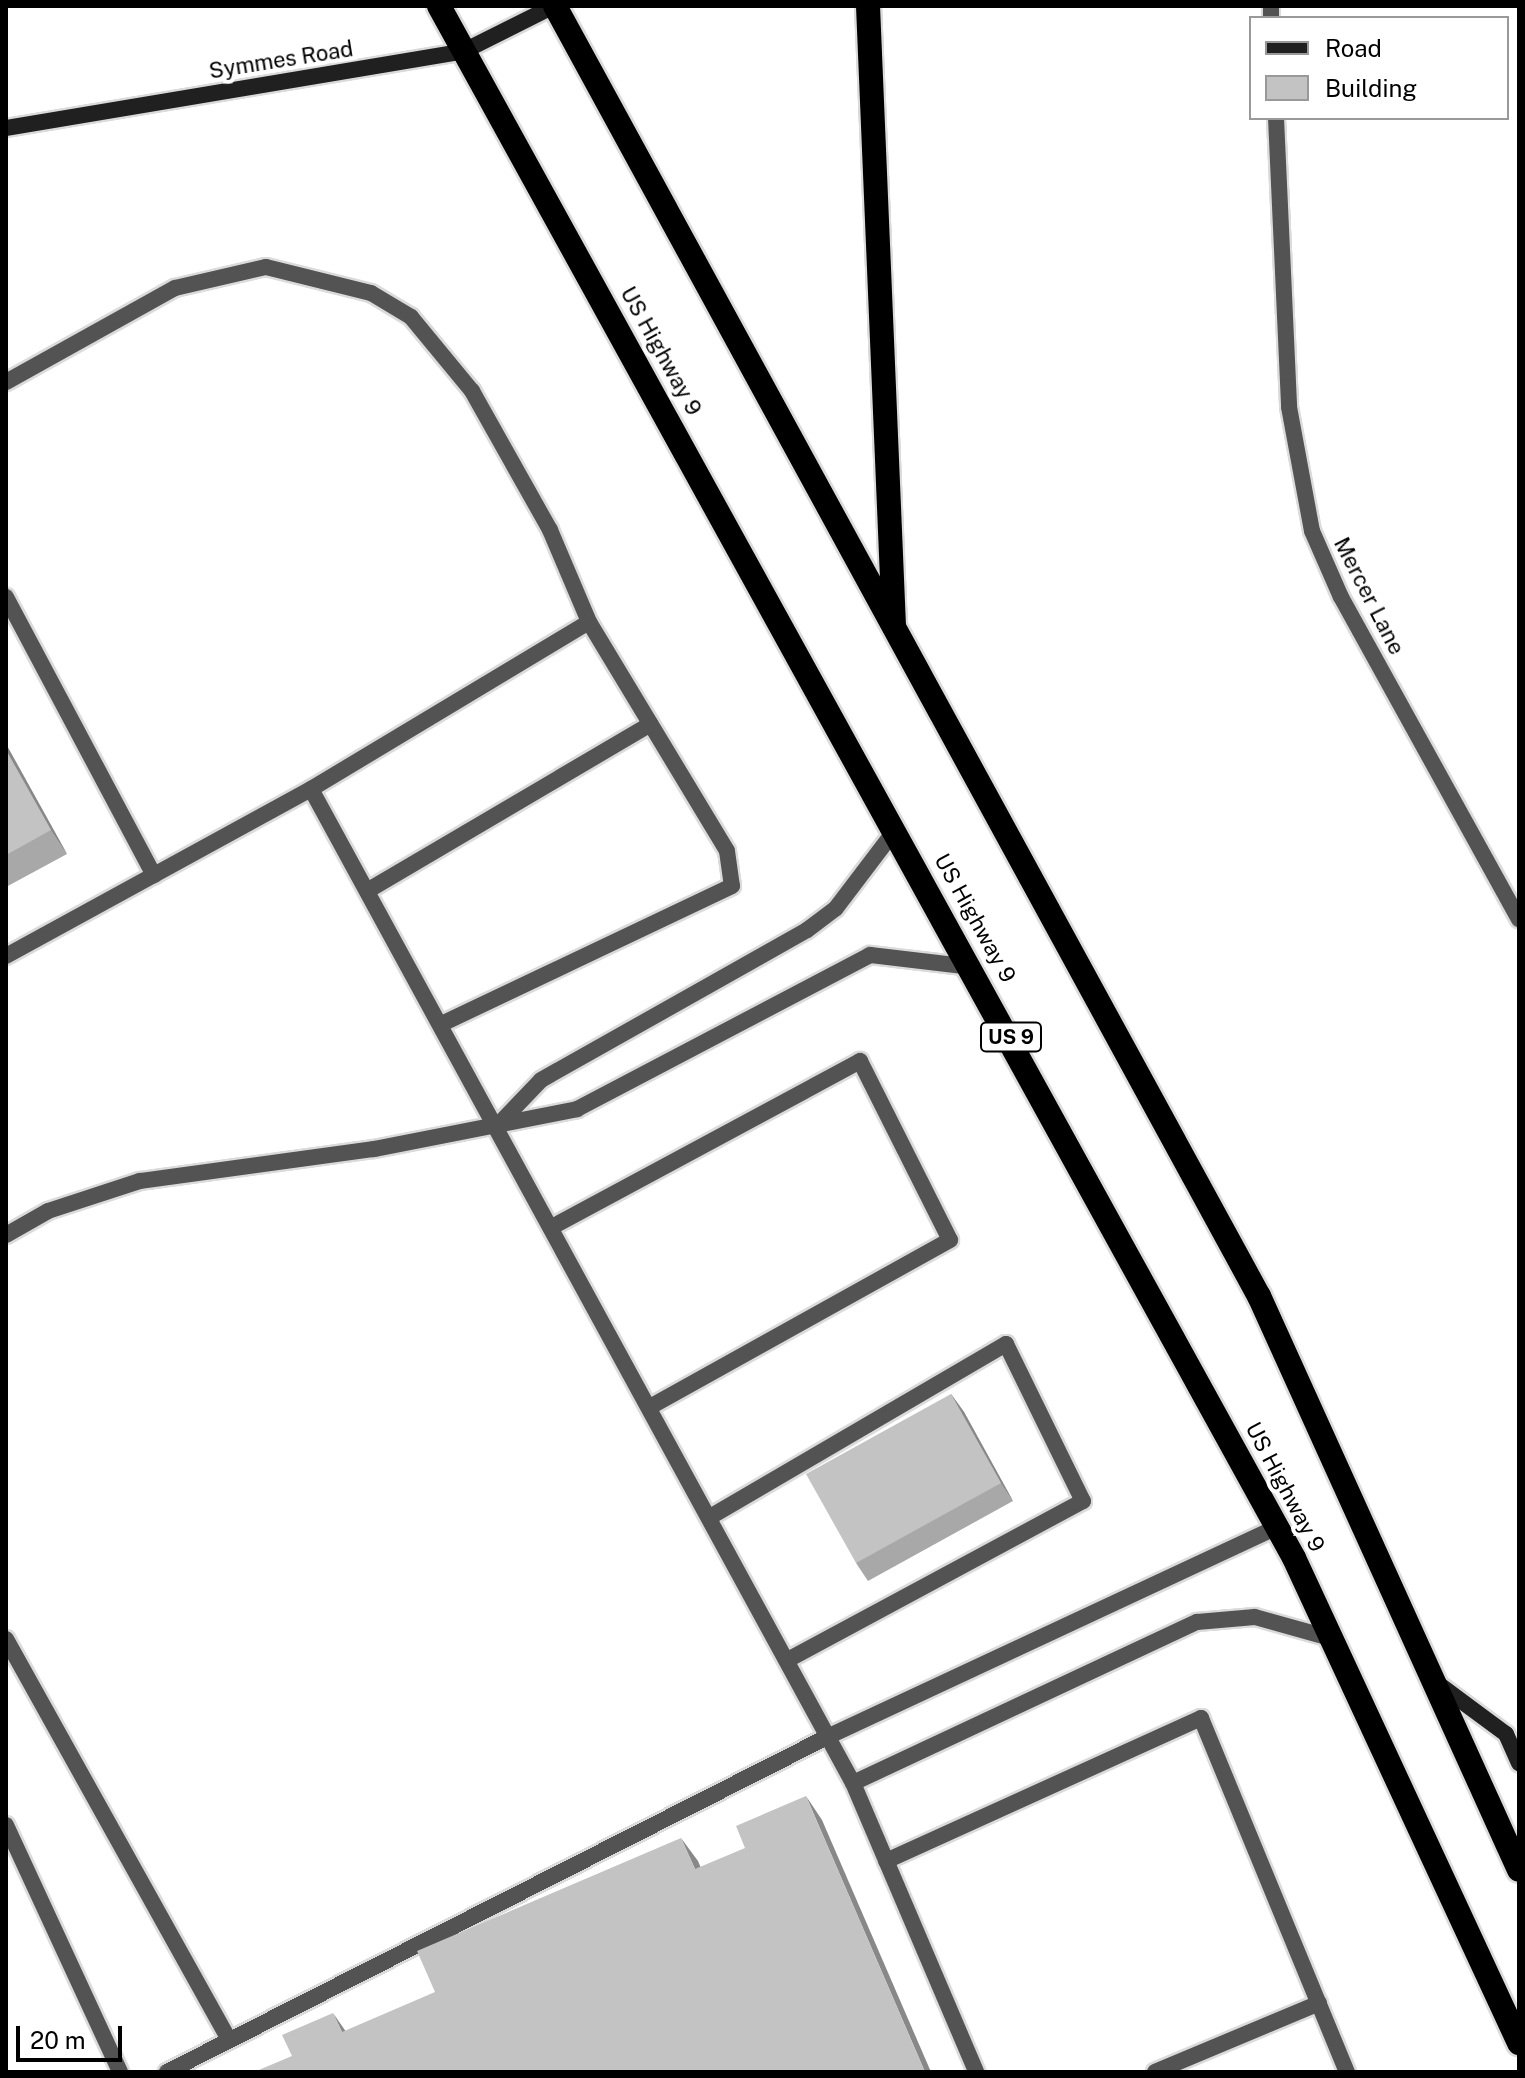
<!DOCTYPE html>
<html>
<head>
<meta charset="utf-8">
<style>
	body { margin:0 }
	#map { position:relative; width:1525px; height:2078px; overflow:hidden; background:#fff; font-family:"Public Sans",sans-serif }
	div>[style] { position:absolute }
	[style*='--x'] { left:calc(var(--x)*1px); top:calc(var(--y)*1px); width:calc(var(--w)*1px); rotate:calc(var(--a)*1deg) }
	.roads { filter:drop-shadow(2px 0 #dbdbdb) drop-shadow(-2px 0 #dbdbdb) drop-shadow(0 2px #dbdbdb) drop-shadow(0 -2px #dbdbdb) }
	.lane>* { height:16px; margin:-8px; padding:0 8px; transform-origin:8px; border-radius:8px; background:#535353 }
	.street>* { height:16px; margin:-8px; padding:0 8px; transform-origin:8px; border-radius:8px; background:#535353 }
	.secondary>* { height:16px; margin:-8px; padding:0 8px; transform-origin:8px; border-radius:8px; background:#202020 }
	.highway>* { height:24px; margin:-12px; padding:0 12px; transform-origin:12px; border-radius:12px; background:#000 }
	.wall>* { inset:0; background:#a8a8a8 }
	.shaded-wall>* { inset:0; background:#888 }
	.building>* { inset:0; background:#c3c3c3 }
	span { translate:-50% -50%; white-space:nowrap; text-align:center; line-height:1.15; -webkit-text-stroke:8px #fff; paint-order:stroke }
	.shield-label span { padding:2px 6px; background:#fff; border:2px solid; border-radius:6px; -webkit-text-stroke-width:0 }
	.shield-label { font-size:20px; color:#000; font-weight:700 }
	.street-label { font-size:22px; color:#000 }
	.frame { position:absolute; inset:0; border:8px solid #000; pointer-events:none }
	.legend { position:absolute; left:1249px; top:16px; width:260px; height:104px; box-sizing:border-box; background:#fff; border:2px solid #999; margin:0; padding:10px 14px; list-style:none; font-size:24px; color:#000 }
	.legend li { display:flex; align-items:center; gap:16px; height:40px }
	.legend b { width:40px; border:2px solid #999 }
	.scale { position:absolute; left:16px; top:2026px; width:106px; height:36px; box-sizing:border-box; border:4px solid #000; border-top:0; padding-left:10px; font-size:24px; line-height:28px; white-space:nowrap; color:#000; -webkit-text-stroke:6px #fff; paint-order:stroke }
</style>
</head>
<body>
<div id="map">
	<div class="roads">
		<div class="lane">
			<i style="--x:6;--y:382;--w:193;--a:-29.1"></i>
			<i style="--x:175;--y:288;--w:93;--a:-13"></i>
			<i style="--x:266;--y:267;--w:108;--a:13.9"></i>
			<i style="--x:371;--y:293;--w:47;--a:31"></i>
			<i style="--x:411;--y:317;--w:96;--a:50.5"></i>
			<i style="--x:472;--y:391;--w:159;--a:60.7"></i>
			<i style="--x:550;--y:530;--w:100;--a:67"></i>
			<i style="--x:589;--y:622;--w:267;--a:58.9"></i>
			<i style="--x:727;--y:851;--w:35;--a:82"></i>
			<i style="--x:732;--y:886;--w:321;--a:154.6"></i>
			<i style="--x:6;--y:597;--w:315;--a:62"></i>
			<i style="--x:311;--y:789;--w:1132;--a:61.4"></i>
			<i style="--x:853;--y:1783;--w:314;--a:66.9"></i>
			<i style="--x:367;--y:891;--w:329;--a:-30.5"></i>
			<i style="--x:6;--y:956;--w:348;--a:-28.7"></i>
			<i style="--x:311;--y:789;--w:324;--a:-31"></i>
			<i style="--x:498;--y:1125;--w:62;--a:-46.3"></i>
			<i style="--x:541;--y:1080;--w:305;--a:-29.4"></i>
			<i style="--x:807;--y:930;--w:36;--a:-37"></i>
			<i style="--x:836;--y:908;--w:99;--a:-52.8"></i>
			<i style="--x:552;--y:1227;--w:350;--a:-28.3"></i>
			<i style="--x:860;--y:1061;--w:200;--a:63.3"></i>
			<i style="--x:950;--y:1240;--w:343;--a:150.9"></i>
			<i style="--x:6;--y:1235;--w:48;--a:-29.7"></i>
			<i style="--x:48;--y:1211;--w:97;--a:-18.1"></i>
			<i style="--x:140;--y:1181;--w:236;--a:-7.8"></i>
			<i style="--x:374;--y:1149;--w:207;--a:-11.1"></i>
			<i style="--x:577;--y:1109;--w:331;--a:-27.7"></i>
			<i style="--x:870;--y:955;--w:103;--a:6.7"></i>
			<i style="--x:710;--y:1517;--w:343;--a:-30.3"></i>
			<i style="--x:1006;--y:1344;--w:175;--a:63.9"></i>
			<i style="--x:1083;--y:1501;--w:335;--a:151.7"></i>
			<i style="--x:6;--y:1639;--w:459;--a:60.9"></i>
			<i style="--x:853;--y:1783;--w:380;--a:-25.1"></i>
			<i style="--x:1197;--y:1622;--w:58;--a:-4.9"></i>
			<i style="--x:1255;--y:1617;--w:82;--a:15.6"></i>
			<i style="--x:6;--y:1825;--w:272;--a:65.2"></i>
			<i style="--x:886;--y:1861;--w:346;--a:-24.4"></i>
			<i style="--x:1201;--y:1718;--w:383;--a:67.6"></i>
			<i style="--x:167;--y:2072;--w:742;--a:-26.91"></i>
			<i style="--x:829;--y:1736;--w:493;--a:-25"></i>
			<i style="--x:1155;--y:2072;--w:178;--a:-22.8"></i>
		</div>
		<div class="street">
			<i style="--x:1271;--y:6;--w:12;--a:90"></i>
			<i style="--x:1276;--y:118;--w:289;--a:87.4"></i>
			<i style="--x:1289;--y:407;--w:126;--a:79.5"></i>
			<i style="--x:1312;--y:531;--w:72;--a:66.3"></i>
			<i style="--x:1341;--y:597;--w:368;--a:61.1"></i>
		</div>
		<div class="secondary">
			<i style="--x:6;--y:128;--w:462;--a:-9.5"></i>
			<i style="--x:462;--y:52;--w:103;--a:-26.6"></i>
			<i style="--x:1437;--y:1683;--w:86;--a:36.5"></i>
			<i style="--x:1506;--y:1734;--w:32;--a:66"></i>
		</div>
		<div class="highway">
			<i style="--x:439;--y:6;--w:1772;--a:61.15"></i>
			<i style="--x:1294;--y:1558;--w:535;--a:65.11"></i>
			<i style="--x:555;--y:6;--w:1470;--a:61.38"></i>
			<i style="--x:1259;--y:1296;--w:630;--a:65.63"></i>
			<i style="--x:868;--y:6;--w:621;--a:87.6"></i>
		</div>
	</div>
	<div class="wall">
		<i style="clip-path:polygon(6px 744px,67px 854px,6px 887px)"></i>
		<i style="clip-path:polygon(951px 1394px,964px 1412px,1013px 1501px,868px 1581px,856px 1563px)"></i>
	</div>
	<div class="shaded-wall">
		<i style="clip-path:polygon(6px 744px,67px 854px,51px 830px,6px 750px)"></i>
		<i style="clip-path:polygon(951px 1394px,964px 1412px,1013px 1501px,1001px 1483px)"></i>
		<i style="clip-path:polygon(806px 1796px,822px 1820px,931px 2072px,925px 2072px)"></i>
		<i style="clip-path:polygon(681px 1838px,698px 1861px,711px 1892px,695px 1869px)"></i>
		<i style="clip-path:polygon(333px 2013px,349px 2036px,342px 2032px)"></i>
	</div>
	<div class="building">
		<i style="clip-path:polygon(6px 750px,51px 830px,6px 855px)"></i>
		<i style="clip-path:polygon(951px 1394px,1001px 1483px,856px 1563px,806px 1474px)"></i>
		<i style="clip-path:polygon(806px 1796px,925px 2072px,254px 2072px,292px 2056px,282px 2035px,333px 2013px,342px 2032px,435px 1992px,417px 1951px,681px 1838px,695px 1869px,745px 1848px,736px 1826px)"></i>
	</div>
	<div class="shield-label">
		<span style="left:1011px;top:1037px">US 9</span>
	</div>
	<div class="street-label">
		<span style="left:281px;top:60px;rotate:-9deg">Symmes Road</span>
		<span style="left:661px;top:351px;rotate:61deg">US Highway 9</span>
		<span style="left:1369px;top:596px;rotate:63deg">Mercer Lane</span>
		<span style="left:975px;top:918px;rotate:61deg">US Highway 9</span>
		<span style="left:1285px;top:1487px;rotate:62deg">US Highway 9</span>
	</div>
	<div class="frame"></div>
	<ul class="legend">
	<li><b style="height:10px;background:#202020"></b>Road</li>
	<li><b style="height:22px;background:#c3c3c3"></b>Building</li>
	</ul>
	<div class="scale">20 m</div>
</div>
</body>
</html>
